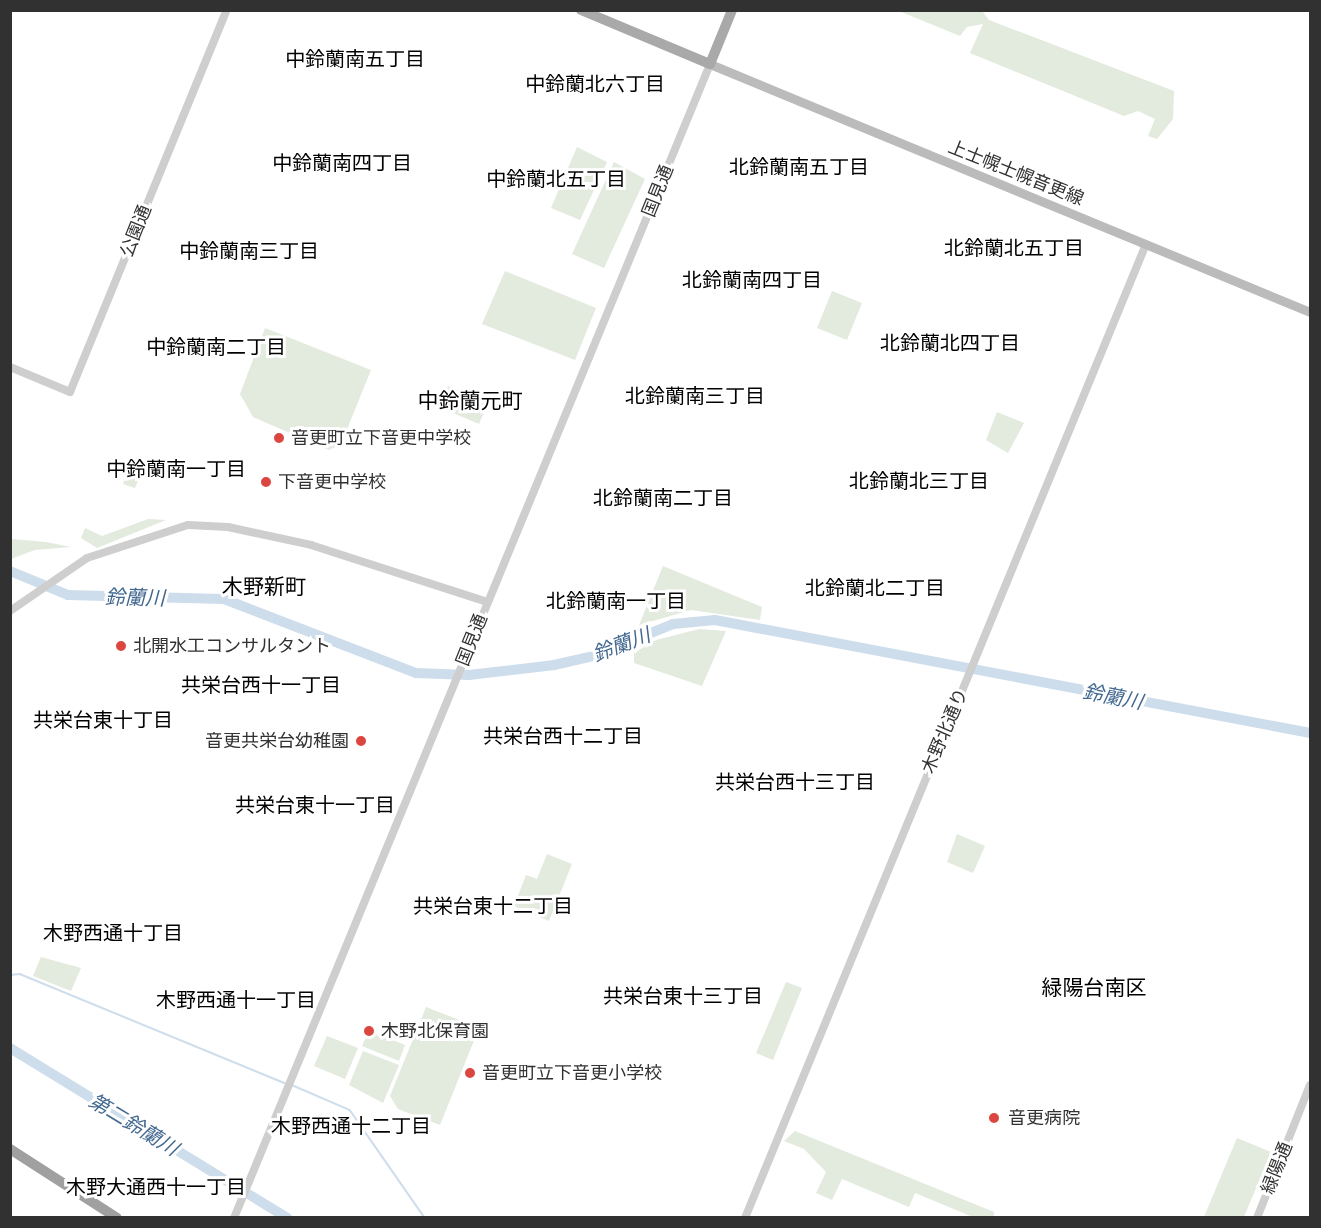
<!DOCTYPE html>
<html>
<head>
<meta charset="utf-8">
<style>
	body { margin:0 }
	#map { position:relative; width:1321px; height:1228px; overflow:hidden; background:#fff; font-family:"IBM Plex Sans","Noto Sans JP",sans-serif }
	div>[style] { position:absolute }
	[style*='--x'] { left:calc(var(--x)*1px); top:calc(var(--y)*1px); width:calc(var(--w)*1px); rotate:calc(var(--a)*1deg) }
	.green>* { inset:0; background:#e3eade }
	.stream>* { height:1.5px; margin:-0.75px; padding:0 0.75px; transform-origin:0.75px; border-radius:0.75px; background:#ceddeb }
	.river>* { height:10px; margin:-5px; padding:0 5px; transform-origin:5px; border-radius:5px; background:#ceddeb }
	.tertiary>* { height:8px; margin:-4px; padding:0 4px; transform-origin:4px; border-radius:4px; background:#cecece }
	.secondary>* { height:9px; margin:-4.5px; padding:0 4.5px; transform-origin:4.5px; border-radius:4.5px; background:#bbb }
	.primary>* { height:10px; margin:-5px; padding:0 5px; transform-origin:5px; border-radius:5px; background:#a9a9a9 }
	.trunk>* { height:10px; margin:-5px; padding:0 5px; transform-origin:5px; border-radius:5px; background:#a0a0a0 }
	.dots>* { width:16px; height:16px; translate:-50% -50%; box-sizing:border-box; border:3px solid #fff; border-radius:50% }
	span { translate:-50% -50%; white-space:nowrap; text-align:center; line-height:1.15; -webkit-text-stroke:6px #fff; paint-order:stroke }
	.street-label { font-size:18px; color:#313131 }
	.poi-label { font-size:18px; color:#313131 }
	.left { translate:0 -50%; text-align:left }
	.right { translate:-100% -50%; text-align:right }
	.neighbourhood-label { font-size:20px; color:#000 }
	.water-label { font-size:20px; color:#436990; font-style:italic }
	.quarter-label { font-size:21px; color:#000 }
	.frame { position:absolute; inset:0; border:12px solid #313131; pointer-events:none }
</style>
</head>
<body>
<div id="map">
	<div class="green">
		<i style="clip-path:polygon(899px 11px,982px 11px,989px 20px,1174px 91px,1173px 119px,1157px 139px,1148px 136px,1155px 119px,1138px 111px,1124px 116px,970px 53px,983px 24px,967px 27px,960px 36px)"></i>
		<i style="clip-path:polygon(577px 147px,607px 162px,580px 220px,551px 208px)"></i>
		<i style="clip-path:polygon(614px 162px,645px 179px,604px 268px,572px 254px)"></i>
		<i style="clip-path:polygon(505px 271px,596px 308px,575px 360px,482px 324px)"></i>
		<i style="clip-path:polygon(832px 291px,862px 303px,847px 340px,817px 328px)"></i>
		<i style="clip-path:polygon(265px 328px,371px 370px,341px 444px,329px 450px,253px 417px,240px 394px)"></i>
		<i style="clip-path:polygon(448px 386px,488px 403px,479px 424px,439px 407px)"></i>
		<i style="clip-path:polygon(997px 412px,1024px 423px,1008px 453px,986px 440px)"></i>
		<i style="clip-path:polygon(133px 461px,143px 468px,135px 488px,123px 484px)"></i>
		<i style="clip-path:polygon(148px 519px,166px 520px,97px 548px,81px 538px,85px 528px,102px 536px)"></i>
		<i style="clip-path:polygon(11px 539px,46px 542px,71px 547px,35px 550px,11px 559px)"></i>
		<i style="clip-path:polygon(663px 566px,762px 607px,760px 620px,691px 610px,639px 625px)"></i>
		<i style="clip-path:polygon(699px 629px,726px 631px,702px 686px,634px 663px,634px 653px,656px 640px)"></i>
		<i style="clip-path:polygon(957px 834px,985px 846px,973px 873px,947px 862px)"></i>
		<i style="clip-path:polygon(547px 854px,572px 864px,549px 921px,514px 906px,526px 875px,537px 879px)"></i>
		<i style="clip-path:polygon(41px 957px,81px 968px,71px 991px,33px 976px)"></i>
		<i style="clip-path:polygon(786px 982px,802px 988px,773px 1060px,756px 1053px)"></i>
		<i style="clip-path:polygon(426px 1007px,467px 1023px,475px 1038px,440px 1125px,398px 1109px,390px 1096px)"></i>
		<i style="clip-path:polygon(369px 1030px,405px 1045px,399px 1061px,362px 1046px)"></i>
		<i style="clip-path:polygon(327px 1036px,358px 1048px,345px 1079px,314px 1066px)"></i>
		<i style="clip-path:polygon(363px 1051px,399px 1065px,383px 1103px,349px 1085px)"></i>
		<i style="clip-path:polygon(795px 1131px,994px 1212px,994px 1217px,973px 1217px,915px 1193px,909px 1207px,842px 1179px,832px 1200px,816px 1193px,826px 1172px,804px 1149px,784px 1141px)"></i>
		<i style="clip-path:polygon(1237px 1138px,1271px 1152px,1244px 1217px,1204px 1217px)"></i>
	</div>
	<div class="stream">
		<i style="--x:10;--y:975;--w:10;--a:-6"></i>
		<i style="--x:20;--y:974;--w:287;--a:22.4"></i>
		<i style="--x:292;--y:1085;--w:63;--a:23.3"></i>
		<i style="--x:350;--y:1110;--w:131;--a:55.2"></i>
	</div>
	<div class="river">
		<i style="--x:10;--y:571;--w:63;--a:22.5"></i>
		<i style="--x:68;--y:595;--w:156;--a:1.5"></i>
		<i style="--x:224;--y:599;--w:206;--a:21.1"></i>
		<i style="--x:416;--y:673;--w:53;--a:2.2"></i>
		<i style="--x:469;--y:675;--w:86;--a:-6.7"></i>
		<i style="--x:554;--y:665;--w:41;--a:-12.7"></i>
		<i style="--x:594;--y:656;--w:85;--a:-22.1"></i>
		<i style="--x:673;--y:624;--w:42;--a:-5.4"></i>
		<i style="--x:715;--y:620;--w:606;--a:10.75"></i>
		<i style="--x:10;--y:1048;--w:325;--a:31.5"></i>
	</div>
	<div class="tertiary">
		<i style="--x:10;--y:367;--w:65;--a:22.6"></i>
		<i style="--x:70;--y:392;--w:413;--a:-67.7"></i>
		<i style="--x:10;--y:611;--w:93;--a:-34.5"></i>
		<i style="--x:87;--y:558;--w:106;--a:-18.1"></i>
		<i style="--x:188;--y:525;--w:40;--a:2.9"></i>
		<i style="--x:228;--y:527;--w:85;--a:12.2"></i>
		<i style="--x:311;--y:545;--w:185;--a:17.9"></i>
		<i style="--x:234;--y:1218;--w:1248;--a:-67.58"></i>
		<i style="--x:745;--y:1218;--w:1053;--a:-67.62"></i>
		<i style="--x:1257;--y:1218;--w:143;--a:-68.3"></i>
	</div>
	<div class="secondary">
		<i style="--x:710;--y:64;--w:649;--a:22.46"></i>
	</div>
	<div class="primary">
		<i style="--x:581;--y:10;--w:140;--a:22.7"></i>
		<i style="--x:710;--y:64;--w:58;--a:-67.8"></i>
	</div>
	<div class="trunk">
		<i style="--x:10;--y:1149;--w:127;--a:32.8"></i>
	</div>
	<div class="dots">
		<i style="left:279px;top:438px;background:#db4640"></i>
		<i style="left:266px;top:482px;background:#db4640"></i>
		<i style="left:121px;top:646px;background:#db4640"></i>
		<i style="left:361px;top:741px;background:#db4640"></i>
		<i style="left:369px;top:1031px;background:#db4640"></i>
		<i style="left:470px;top:1073px;background:#db4640"></i>
		<i style="left:994px;top:1118px;background:#db4640"></i>
	</div>
	<div class="street-label">
		<span style="left:1016px;top:173px;rotate:22deg">上士幌士幌音更線</span>
		<span style="left:658px;top:191px;rotate:-68deg">国見通</span>
		<span style="left:136px;top:231px;rotate:-68deg">公園通</span>
		<span style="left:472px;top:640px;rotate:-68deg">国見通</span>
		<span style="left:945px;top:731px;rotate:-67deg">木野北通り</span>
		<span style="left:1277px;top:1168px;rotate:-68deg">緑陽通</span>
	</div>
	<div class="poi-label">
		<span class="left" style="left:291px;top:438px">音更町立下音更中学校</span>
		<span class="left" style="left:278px;top:482px">下音更中学校</span>
		<span class="left" style="left:133px;top:646px">北開水工コンサルタント</span>
		<span class="right" style="left:349px;top:741px">音更共栄台幼稚園</span>
		<span class="left" style="left:381px;top:1031px">木野北保育園</span>
		<span class="left" style="left:482px;top:1073px">音更町立下音更小学校</span>
		<span class="left" style="left:1008px;top:1118px">音更病院</span>
	</div>
	<div class="neighbourhood-label">
		<span style="left:355px;top:58px">中鈴蘭南五丁目</span>
		<span style="left:595px;top:83px">中鈴蘭北六丁目</span>
		<span style="left:342px;top:162px">中鈴蘭南四丁目</span>
		<span style="left:799px;top:166px">北鈴蘭南五丁目</span>
		<span style="left:556px;top:178px">中鈴蘭北五丁目</span>
		<span style="left:1014px;top:247px">北鈴蘭北五丁目</span>
		<span style="left:249px;top:250px">中鈴蘭南三丁目</span>
		<span style="left:752px;top:279px">北鈴蘭南四丁目</span>
		<span style="left:950px;top:342px">北鈴蘭北四丁目</span>
		<span style="left:216px;top:346px">中鈴蘭南二丁目</span>
		<span style="left:695px;top:395px">北鈴蘭南三丁目</span>
		<span style="left:176px;top:468px">中鈴蘭南一丁目</span>
		<span style="left:919px;top:480px">北鈴蘭北三丁目</span>
		<span style="left:663px;top:497px">北鈴蘭南二丁目</span>
		<span style="left:875px;top:587px">北鈴蘭北二丁目</span>
		<span style="left:616px;top:600px">北鈴蘭南一丁目</span>
		<span style="left:261px;top:684px">共栄台西十一丁目</span>
		<span style="left:103px;top:719px">共栄台東十丁目</span>
		<span style="left:563px;top:735px">共栄台西十二丁目</span>
		<span style="left:795px;top:781px">共栄台西十三丁目</span>
		<span style="left:315px;top:804px">共栄台東十一丁目</span>
		<span style="left:493px;top:905px">共栄台東十二丁目</span>
		<span style="left:113px;top:932px">木野西通十丁目</span>
		<span style="left:683px;top:995px">共栄台東十三丁目</span>
		<span style="left:236px;top:999px">木野西通十一丁目</span>
		<span style="left:351px;top:1125px">木野西通十二丁目</span>
		<span style="left:156px;top:1186px">木野大通西十一丁目</span>
	</div>
	<div class="water-label">
		<span style="left:135px;top:597px;rotate:1deg">鈴蘭川</span>
		<span style="left:621px;top:644px;rotate:-21deg">鈴蘭川</span>
		<span style="left:1113px;top:696px;rotate:11deg">鈴蘭川</span>
		<span style="left:134px;top:1124px;rotate:31deg">第二鈴蘭川</span>
	</div>
	<div class="quarter-label">
		<span style="left:470px;top:400px">中鈴蘭元町</span>
		<span style="left:264px;top:586px">木野新町</span>
		<span style="left:1094px;top:987px">緑陽台南区</span>
	</div>
	<div class="frame"></div>
</div>
</body>
</html>
